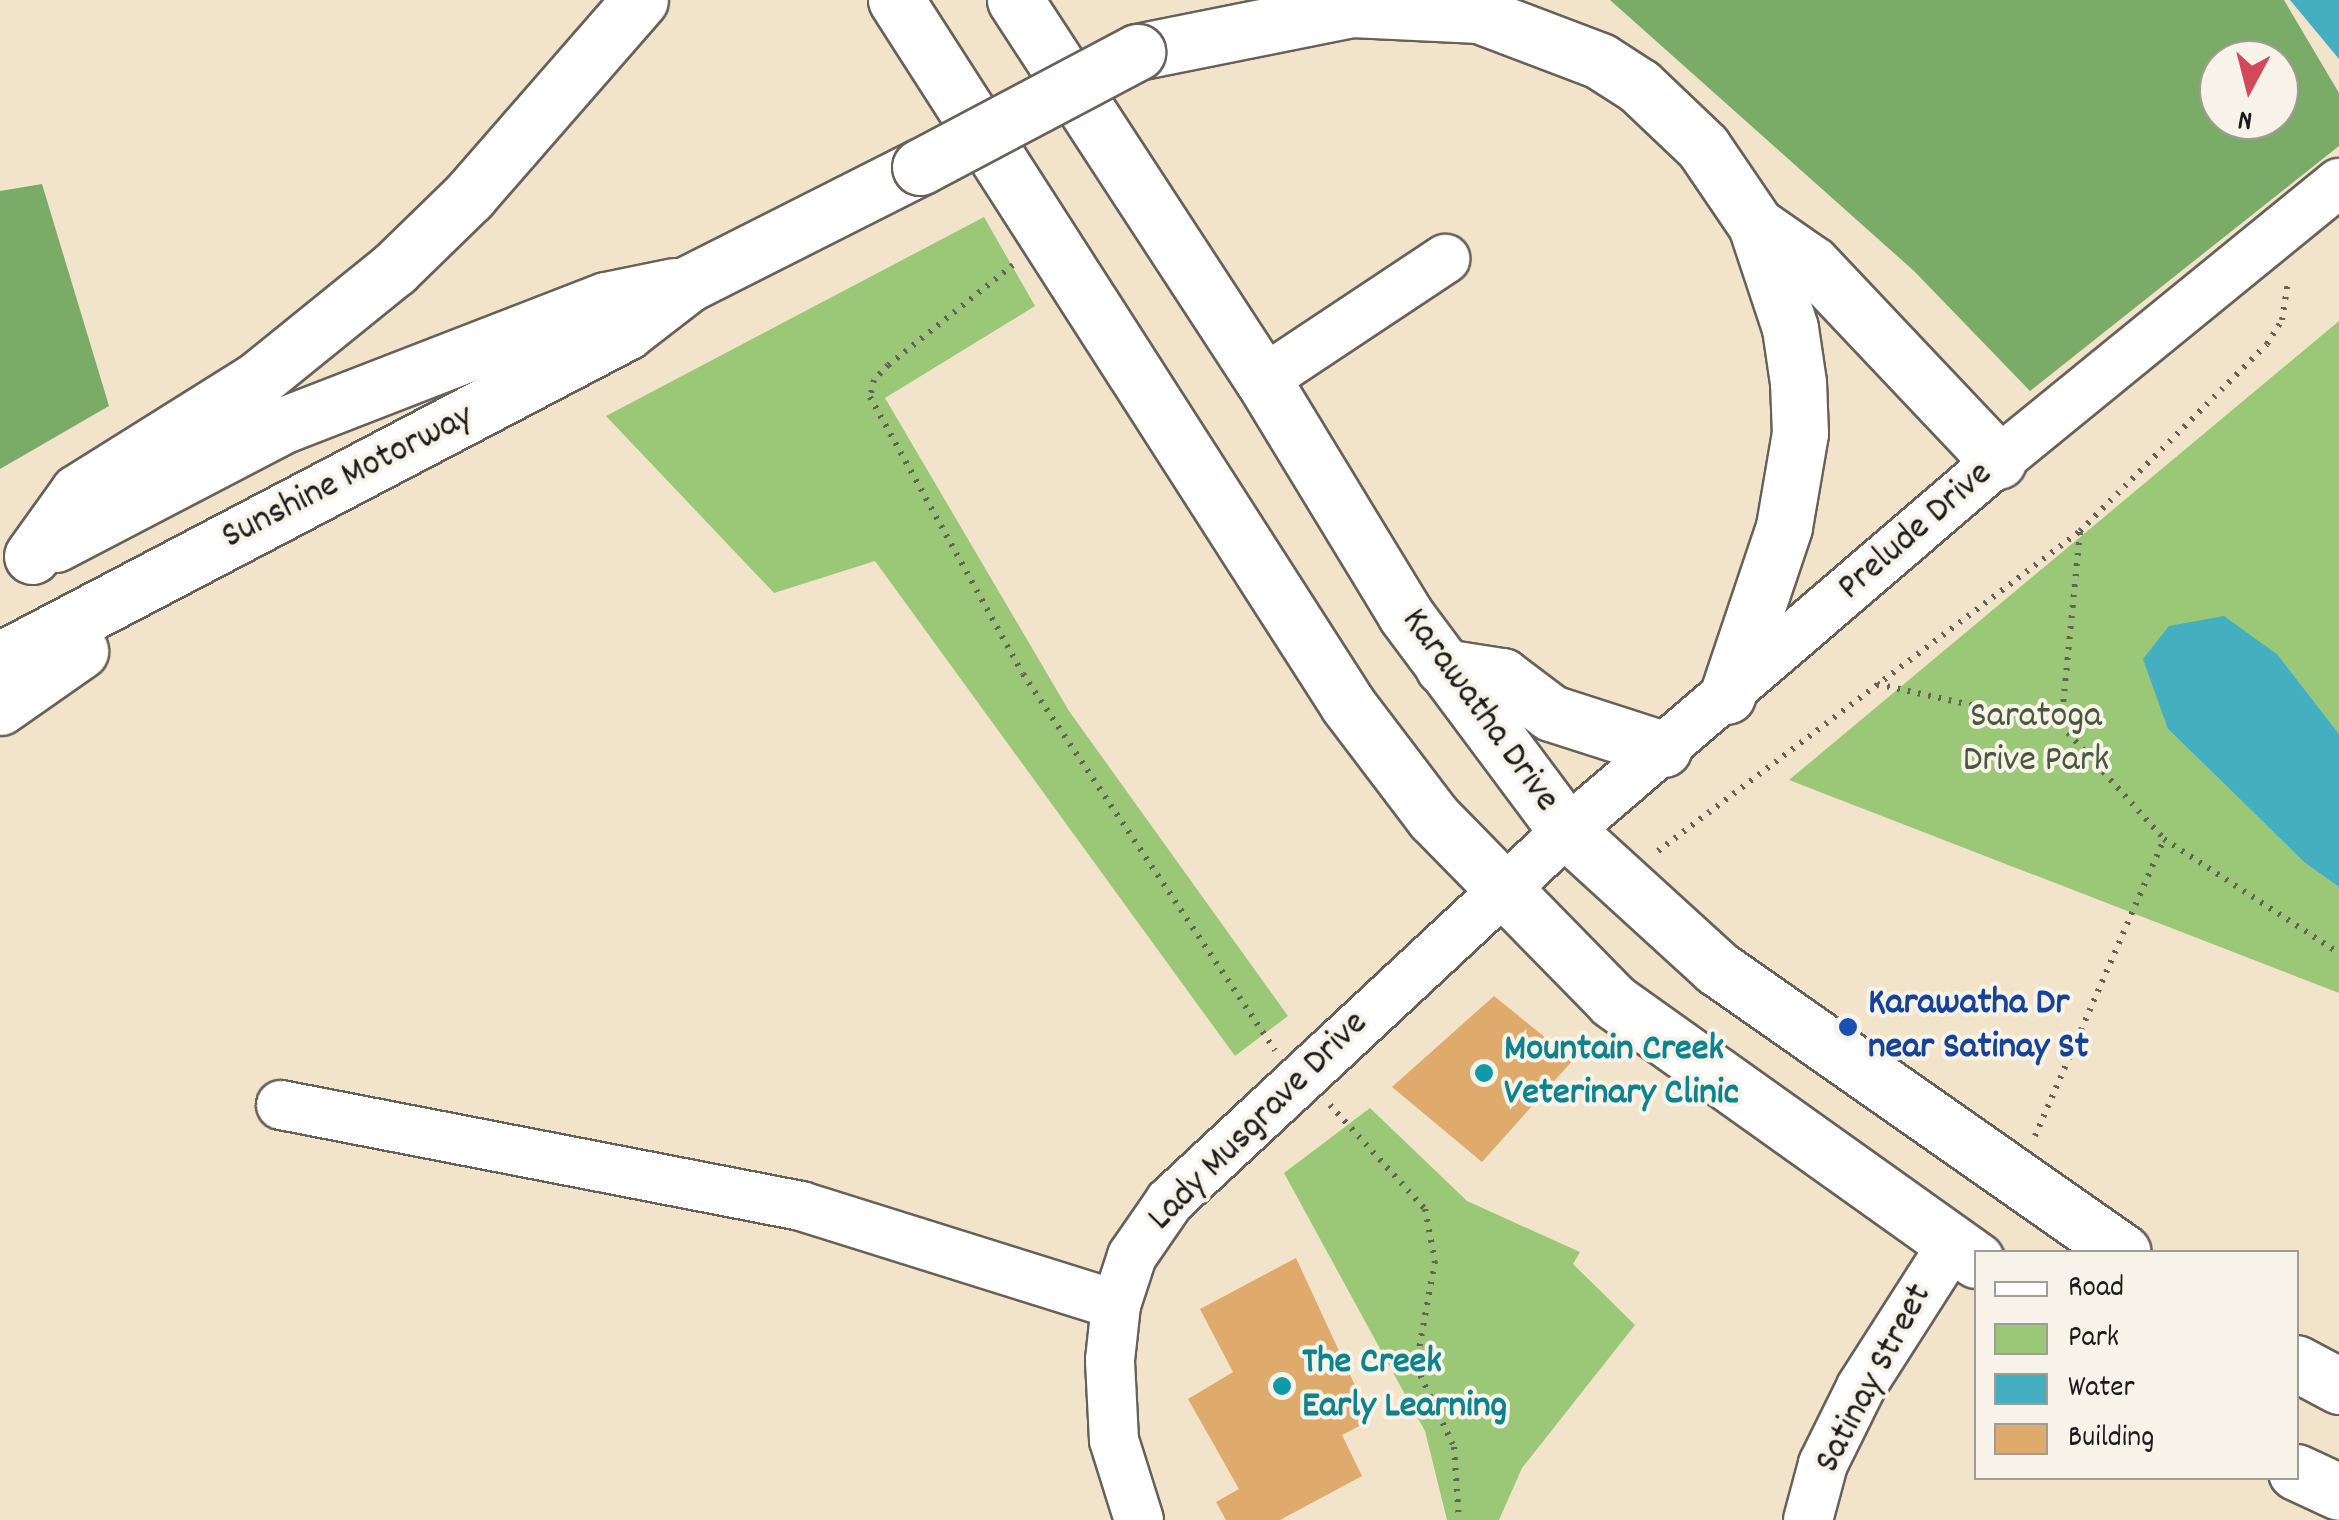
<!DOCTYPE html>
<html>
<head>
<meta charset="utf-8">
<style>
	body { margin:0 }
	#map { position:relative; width:2339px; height:1520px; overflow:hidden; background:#f1e4ca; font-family:Dekko,sans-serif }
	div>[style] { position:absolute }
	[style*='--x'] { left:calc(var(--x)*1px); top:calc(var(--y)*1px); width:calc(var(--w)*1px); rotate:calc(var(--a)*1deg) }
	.green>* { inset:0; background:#9ac876 }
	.forest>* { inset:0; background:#7bac67 }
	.water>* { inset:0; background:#43afc1 }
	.building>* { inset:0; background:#deab6d }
	.path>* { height:6px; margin-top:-3px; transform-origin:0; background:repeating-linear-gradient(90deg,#676259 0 2.5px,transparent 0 10.5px) }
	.roads { filter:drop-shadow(2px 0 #676259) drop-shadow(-2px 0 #676259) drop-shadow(0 2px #676259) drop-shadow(0 -2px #676259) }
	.minor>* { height:48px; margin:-24px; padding:0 24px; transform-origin:24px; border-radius:24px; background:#fff }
	.major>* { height:55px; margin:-27.5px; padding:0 27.5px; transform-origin:27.5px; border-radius:27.5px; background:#fff }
	.highway>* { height:55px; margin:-27.5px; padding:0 27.5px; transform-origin:27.5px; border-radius:27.5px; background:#fff }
	.bridges { filter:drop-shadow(2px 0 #676259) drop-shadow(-2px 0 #676259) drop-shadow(0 2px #676259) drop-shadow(0 -2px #676259) }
	.highway-bridge>* { height:55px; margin:-27.5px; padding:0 27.5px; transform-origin:27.5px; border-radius:27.5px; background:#fff }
	.dots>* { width:28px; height:28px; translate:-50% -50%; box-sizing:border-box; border:5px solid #f7f3e8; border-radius:50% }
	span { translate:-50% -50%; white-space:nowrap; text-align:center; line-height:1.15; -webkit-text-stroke:8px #f7f3e8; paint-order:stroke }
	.street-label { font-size:38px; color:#1c1c1c }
	.park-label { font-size:38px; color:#48583c }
	.transit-label { font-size:38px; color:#164399; font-weight:700 }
	.left { translate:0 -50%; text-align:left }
	.culture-label { font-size:38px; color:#0d838f; font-weight:700 }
	.legend { position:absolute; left:1974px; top:1250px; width:325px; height:230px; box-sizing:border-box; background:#f7f3e8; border:2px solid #9f9d96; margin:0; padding:12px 18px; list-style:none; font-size:30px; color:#1c1c1c }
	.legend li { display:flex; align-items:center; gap:20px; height:50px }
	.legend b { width:50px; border:2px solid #9f9d96 }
	.north { position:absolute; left:2199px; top:40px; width:100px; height:100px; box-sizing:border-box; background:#f7f3e8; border:2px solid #9f9d96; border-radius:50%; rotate:187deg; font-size:28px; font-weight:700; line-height:40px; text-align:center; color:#1c1c1c }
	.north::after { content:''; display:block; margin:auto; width:35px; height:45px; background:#d1495b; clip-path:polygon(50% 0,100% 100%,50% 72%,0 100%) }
</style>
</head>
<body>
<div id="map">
	<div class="green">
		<i style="clip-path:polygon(984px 217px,1035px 306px,885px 398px,1069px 711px,1288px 1016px,1235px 1056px,875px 561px,774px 593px,606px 416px)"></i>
		<i style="clip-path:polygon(2339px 321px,2339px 734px,2278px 655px,2168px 729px,2305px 863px,2339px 887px,2339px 993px,1789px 780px)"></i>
		<i style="clip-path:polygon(1370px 1108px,1467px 1201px,1580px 1252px,1573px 1264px,1635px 1325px,1522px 1468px,1499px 1520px,1447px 1520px,1425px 1431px,1284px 1173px)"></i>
	</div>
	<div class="forest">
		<i style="clip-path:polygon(evenodd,1610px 0,2284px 0,2339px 93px,2339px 146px,2030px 391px,1914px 271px,1610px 0,2219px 60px,2279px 60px,2279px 120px,2219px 120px,2219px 60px)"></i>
		<i style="clip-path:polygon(42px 184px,109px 406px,0 469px,0 191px)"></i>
	</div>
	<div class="water">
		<i style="clip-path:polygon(2290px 0,2339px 0,2339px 59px)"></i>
		<i style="clip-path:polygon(2224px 616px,2278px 655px,2339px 734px,2339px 887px,2305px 863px,2168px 729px,2143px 659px,2169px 626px)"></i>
	</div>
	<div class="building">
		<i style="clip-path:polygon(1494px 996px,1573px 1060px,1482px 1162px,1392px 1087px)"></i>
		<i style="clip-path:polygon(1296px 1258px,1371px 1420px,1342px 1435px,1362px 1476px,1280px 1520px,1226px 1520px,1216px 1502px,1239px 1489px,1188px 1399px,1233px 1372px,1200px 1309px)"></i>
	</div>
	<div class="path">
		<i style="--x:1013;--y:265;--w:160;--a:141.3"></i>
		<i style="--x:888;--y:365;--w:21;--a:133"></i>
		<i style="--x:874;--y:380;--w:17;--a:103"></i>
		<i style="--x:870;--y:397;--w:316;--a:61.1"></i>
		<i style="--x:1023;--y:674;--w:453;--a:56.2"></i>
		<i style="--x:2080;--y:532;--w:194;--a:95.6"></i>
		<i style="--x:2061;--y:725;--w:154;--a:47.9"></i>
		<i style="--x:2164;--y:839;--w:209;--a:33.1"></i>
		<i style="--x:1877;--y:684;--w:189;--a:12.6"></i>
		<i style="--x:1658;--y:851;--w:530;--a:-37.17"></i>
		<i style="--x:2080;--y:531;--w:264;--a:-45"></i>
		<i style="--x:2267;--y:344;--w:28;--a:-58"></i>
		<i style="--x:2282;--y:320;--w:39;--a:-81"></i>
		<i style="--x:1330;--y:1105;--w:141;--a:47.6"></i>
		<i style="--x:1425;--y:1209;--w:53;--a:79.1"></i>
		<i style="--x:1435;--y:1261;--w:107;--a:100.3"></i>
		<i style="--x:1416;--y:1366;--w:89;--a:64.9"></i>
		<i style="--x:1454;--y:1447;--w:73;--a:86.1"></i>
		<i style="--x:2035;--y:1136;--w:324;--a:-66.5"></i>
	</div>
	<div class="roads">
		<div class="minor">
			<i style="--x:1263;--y:380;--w:219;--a:-33.6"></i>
			<i style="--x:281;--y:1105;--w:530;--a:10.99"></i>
			<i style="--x:801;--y:1206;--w:330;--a:17.4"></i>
			<i style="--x:1139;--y:1520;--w:84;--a:-107.4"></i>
			<i style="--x:1114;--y:1440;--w:80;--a:-92.9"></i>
			<i style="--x:1110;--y:1360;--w:55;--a:-83.8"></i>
			<i style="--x:1116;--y:1305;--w:52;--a:-71.9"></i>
			<i style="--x:1132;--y:1256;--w:67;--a:-55.4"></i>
			<i style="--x:1170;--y:1201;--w:543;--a:-42.98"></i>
			<i style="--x:1567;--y:831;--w:568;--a:-40.65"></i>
			<i style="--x:1998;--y:461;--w:440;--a:-39.2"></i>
			<i style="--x:1808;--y:1520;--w:58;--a:-75"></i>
			<i style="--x:1823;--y:1464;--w:86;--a:-63.7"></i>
			<i style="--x:1861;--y:1387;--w:171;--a:-57.4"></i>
		</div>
		<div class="major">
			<i style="--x:896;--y:0;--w:837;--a:57.33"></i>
			<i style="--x:1348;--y:705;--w:141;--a:52.8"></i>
			<i style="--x:1433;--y:817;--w:257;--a:45.6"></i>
			<i style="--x:1613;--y:1001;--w:446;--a:35.5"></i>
			<i style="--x:1015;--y:0;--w:454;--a:56.9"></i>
			<i style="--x:1263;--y:380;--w:274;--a:58.7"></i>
			<i style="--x:1405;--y:614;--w:271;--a:53.3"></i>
			<i style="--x:1567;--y:831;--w:203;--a:42.4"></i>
			<i style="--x:1717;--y:968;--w:495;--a:35"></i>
			<i style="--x:1443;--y:667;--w:60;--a:8.7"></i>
			<i style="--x:1502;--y:676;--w:61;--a:37.1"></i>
			<i style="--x:1551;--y:713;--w:118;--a:17.8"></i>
			<i style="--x:2296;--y:1363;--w:49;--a:28.1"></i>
			<i style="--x:2296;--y:1472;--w:47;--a:24.9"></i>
		</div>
		<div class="highway">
			<i style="--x:1137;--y:52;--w:219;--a:-11.3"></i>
			<i style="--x:1352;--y:9;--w:127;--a:2.7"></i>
			<i style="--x:1479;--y:15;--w:129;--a:20.8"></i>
			<i style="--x:1600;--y:61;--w:46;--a:32.7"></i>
			<i style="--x:1639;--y:86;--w:88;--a:43.6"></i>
			<i style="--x:1703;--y:147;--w:94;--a:55.8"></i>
			<i style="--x:1756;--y:225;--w:108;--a:71.7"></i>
			<i style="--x:1790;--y:328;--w:55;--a:81.6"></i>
			<i style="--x:1798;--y:382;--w:51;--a:87.8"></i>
			<i style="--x:1800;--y:433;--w:95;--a:99.7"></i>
			<i style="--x:1784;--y:527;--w:178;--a:108.6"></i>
			<i style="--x:1756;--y:225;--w:68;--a:34.9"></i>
			<i style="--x:1812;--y:264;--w:271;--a:46.6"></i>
			<i style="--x:55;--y:544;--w:260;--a:-27.5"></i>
			<i style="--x:286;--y:424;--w:343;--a:-21.2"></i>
			<i style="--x:606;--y:300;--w:70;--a:-11.5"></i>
			<i style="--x:32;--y:556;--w:79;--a:-54.3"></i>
			<i style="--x:78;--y:492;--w:213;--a:-32.1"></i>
			<i style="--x:258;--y:379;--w:175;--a:-39"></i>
			<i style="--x:394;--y:269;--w:105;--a:-44.2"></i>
			<i style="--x:469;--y:196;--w:260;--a:-48.9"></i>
			<i style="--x:0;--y:660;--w:707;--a:-27.65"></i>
			<i style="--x:626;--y:332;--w:78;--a:-37.7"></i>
			<i style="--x:688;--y:284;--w:260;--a:-26.8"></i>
			<i style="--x:0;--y:707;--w:98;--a:-35"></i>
		</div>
	</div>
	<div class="bridges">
		<div class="highway-bridge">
			<i style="--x:920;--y:167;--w:246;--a:-27.9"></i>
		</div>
	</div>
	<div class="dots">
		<i style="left:1848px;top:1027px;background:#1a4fb4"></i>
		<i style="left:1484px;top:1073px;background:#0f9aa8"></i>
		<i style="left:1282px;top:1386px;background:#0f9aa8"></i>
	</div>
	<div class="street-label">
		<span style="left:348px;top:478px;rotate:-27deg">Sunshine Motorway</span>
		<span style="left:1916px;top:532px;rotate:-41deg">Prelude Drive</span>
		<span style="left:1479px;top:711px;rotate:54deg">Karawatha Drive</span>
		<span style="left:1259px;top:1122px;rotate:-45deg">Lady Musgrave Drive</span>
		<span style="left:1875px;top:1379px;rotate:-62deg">Satinay Street</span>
	</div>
	<div class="park-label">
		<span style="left:2036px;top:740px">Saratoga<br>Drive Park</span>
	</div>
	<div class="transit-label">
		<span class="left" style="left:1868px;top:1027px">Karawatha Dr<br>near Satinay St</span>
	</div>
	<div class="culture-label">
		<span class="left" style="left:1504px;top:1073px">Mountain Creek<br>Veterinary Clinic</span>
		<span class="left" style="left:1302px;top:1386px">The Creek<br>Early Learning</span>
	</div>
	<ul class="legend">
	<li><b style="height:12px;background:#fff"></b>Road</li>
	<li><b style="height:28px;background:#9ac876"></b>Park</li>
	<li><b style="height:28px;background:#43afc1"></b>Water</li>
	<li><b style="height:28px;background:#deab6d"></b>Building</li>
	</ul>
	<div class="north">N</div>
</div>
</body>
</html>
